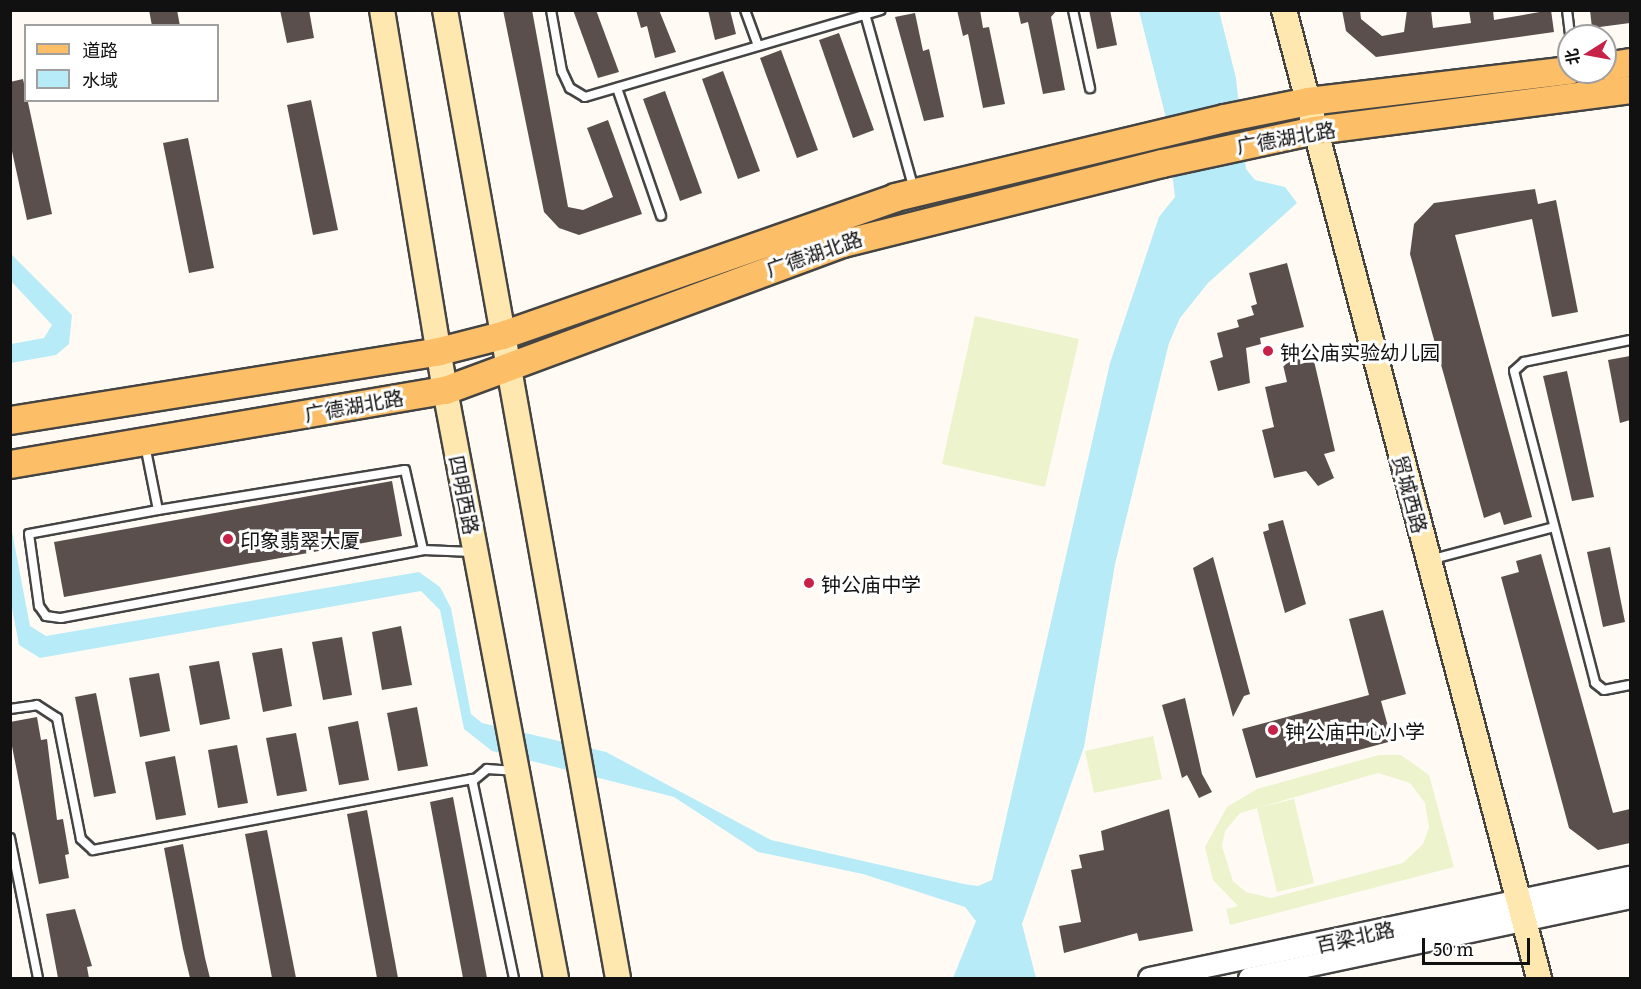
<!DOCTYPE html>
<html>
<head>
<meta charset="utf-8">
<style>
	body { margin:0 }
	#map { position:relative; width:1641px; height:989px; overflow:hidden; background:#fffbf4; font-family:Literata,"Noto Sans SC",serif }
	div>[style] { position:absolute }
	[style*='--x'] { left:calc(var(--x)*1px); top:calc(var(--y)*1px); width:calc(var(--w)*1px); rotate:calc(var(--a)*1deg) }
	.pitch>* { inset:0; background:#ecf3cd }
	.water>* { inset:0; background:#b7ebf8 }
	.building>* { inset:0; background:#5a4f4c }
	.roads { filter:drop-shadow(2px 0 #444) drop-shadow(-2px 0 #444) drop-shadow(0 2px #444) drop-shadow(0 -2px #444) }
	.service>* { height:8px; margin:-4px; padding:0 4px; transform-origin:4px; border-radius:4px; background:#fff }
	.tertiary>* { height:21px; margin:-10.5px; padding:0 10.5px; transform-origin:10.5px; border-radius:10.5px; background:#fff }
	.secondary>* { height:24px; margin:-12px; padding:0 12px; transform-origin:12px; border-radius:12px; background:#ffe8af }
	.primary>* { height:27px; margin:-13.5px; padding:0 13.5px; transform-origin:13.5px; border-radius:13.5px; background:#fcbe67 }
	.dots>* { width:16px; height:16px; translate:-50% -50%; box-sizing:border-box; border:3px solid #fff; border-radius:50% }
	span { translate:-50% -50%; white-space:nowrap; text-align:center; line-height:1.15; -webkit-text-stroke:6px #fff; paint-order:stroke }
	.street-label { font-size:20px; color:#111 }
	.poi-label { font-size:20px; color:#111 }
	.left { translate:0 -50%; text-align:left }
	.frame { position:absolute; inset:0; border:12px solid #111; pointer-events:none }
	.legend { position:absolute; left:24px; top:24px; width:195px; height:78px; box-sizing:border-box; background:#fff; border:2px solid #a0a0a0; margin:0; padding:8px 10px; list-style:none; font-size:18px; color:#111 }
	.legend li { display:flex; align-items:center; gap:12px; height:30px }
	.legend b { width:30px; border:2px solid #a0a0a0 }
	.north { position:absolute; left:1557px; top:24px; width:60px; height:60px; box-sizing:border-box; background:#fff; border:2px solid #a0a0a0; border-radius:50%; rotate:259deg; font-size:16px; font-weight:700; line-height:24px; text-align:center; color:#111 }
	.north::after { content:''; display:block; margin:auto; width:21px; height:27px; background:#c72247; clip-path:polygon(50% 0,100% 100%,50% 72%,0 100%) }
	.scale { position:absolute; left:1422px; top:938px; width:108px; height:27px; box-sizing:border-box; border:3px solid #111; border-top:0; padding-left:8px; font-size:18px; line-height:21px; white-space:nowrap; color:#111; -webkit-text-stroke:4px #fff; paint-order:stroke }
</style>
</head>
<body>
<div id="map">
	<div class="pitch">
		<i style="clip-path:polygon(975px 316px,1079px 339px,1045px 487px,942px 464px)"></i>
		<i style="clip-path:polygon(1153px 736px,1162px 779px,1094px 793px,1085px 751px)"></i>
		<i style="clip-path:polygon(evenodd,1379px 755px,1401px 755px,1429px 775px,1454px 867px,1230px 925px,1226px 909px,1238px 906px,1213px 880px,1205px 847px,1227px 807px,1257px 789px,1379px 755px,1378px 773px,1410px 783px,1425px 803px,1429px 827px,1423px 844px,1403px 863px,1271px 898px,1246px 892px,1233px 881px,1222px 846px,1225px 831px,1240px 813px,1378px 773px)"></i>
		<i style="clip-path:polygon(1294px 799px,1314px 883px,1277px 892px,1257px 808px)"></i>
	</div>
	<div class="water">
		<i style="clip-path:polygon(1139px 11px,1219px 11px,1236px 78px,1246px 169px,1255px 180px,1285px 187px,1297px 203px,1208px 283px,1180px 318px,1169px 343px,1115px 564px,1084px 747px,1022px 924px,1036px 978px,953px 978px,976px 921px,965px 907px,863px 874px,758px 852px,674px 797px,492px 751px,464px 729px,440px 610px,421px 591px,40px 658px,19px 645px,11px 603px,10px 521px,30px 626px,46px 636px,419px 572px,440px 587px,451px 608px,471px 714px,482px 723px,606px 752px,771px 840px,964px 884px,978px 886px,992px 880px,1110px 363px,1159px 217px,1175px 197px,1165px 114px)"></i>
		<i style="clip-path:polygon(11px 254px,72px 315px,69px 344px,56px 355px,11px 363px,11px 344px,44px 338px,52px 325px,11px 281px)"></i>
	</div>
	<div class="building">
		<i style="clip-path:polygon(149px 10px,177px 10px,180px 26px,152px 26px)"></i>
		<i style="clip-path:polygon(280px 10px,309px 10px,314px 38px,287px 43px)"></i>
		<i style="clip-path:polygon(503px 10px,532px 10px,568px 207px,583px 210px,613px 197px,587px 128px,608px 120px,642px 214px,579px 235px,559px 228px,544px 212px)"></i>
		<i style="clip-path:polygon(573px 10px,596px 10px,619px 72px,598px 78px)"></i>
		<i style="clip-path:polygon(636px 10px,659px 10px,676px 52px,655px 58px,647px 26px,641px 28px)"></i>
		<i style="clip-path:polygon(708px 10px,730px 10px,736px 34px,715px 40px)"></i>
		<i style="clip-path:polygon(957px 10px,980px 10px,983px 28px,989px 27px,1005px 104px,983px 108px,968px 34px,963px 36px)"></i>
		<i style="clip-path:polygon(1018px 10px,1057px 10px,1051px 17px,1065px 90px,1043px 94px,1028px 22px,1021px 24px)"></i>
		<i style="clip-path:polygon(1089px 10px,1110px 10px,1117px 45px,1097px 49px)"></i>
		<i style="clip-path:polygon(1342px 10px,1360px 10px,1361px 19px,1382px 36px,1404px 32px,1407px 10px,1431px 10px,1433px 28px,1471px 23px,1469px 10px,1493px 10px,1494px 20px,1551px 10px,1554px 32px,1376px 57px,1346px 31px)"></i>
		<i style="clip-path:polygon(1590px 10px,1630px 10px,1630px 23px,1592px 28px)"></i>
		<i style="clip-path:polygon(915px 13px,923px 51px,929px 49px,944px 117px,924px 121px,895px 17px)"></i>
		<i style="clip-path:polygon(839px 33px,874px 130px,853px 138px,819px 40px)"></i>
		<i style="clip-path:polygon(781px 50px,818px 150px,797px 158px,760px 58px)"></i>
		<i style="clip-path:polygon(723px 71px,760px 171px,738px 179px,702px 79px)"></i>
		<i style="clip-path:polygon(23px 79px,52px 214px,27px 220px,10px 142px,10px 82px)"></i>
		<i style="clip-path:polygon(665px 91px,702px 193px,680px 201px,643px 99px)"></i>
		<i style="clip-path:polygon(311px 100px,338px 230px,313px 235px,287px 105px)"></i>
		<i style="clip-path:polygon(188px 138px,214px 268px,189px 273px,163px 143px)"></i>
		<i style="clip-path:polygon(1535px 189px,1538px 204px,1556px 200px,1578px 312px,1552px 317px,1532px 219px,1455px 235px,1532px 517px,1504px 525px,1500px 512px,1484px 518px,1410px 254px,1414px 224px,1434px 203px)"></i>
		<i style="clip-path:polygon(1287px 263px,1304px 327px,1260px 338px,1261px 344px,1246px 348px,1250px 383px,1218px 391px,1210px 361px,1223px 357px,1217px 333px,1239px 327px,1237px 320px,1254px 315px,1251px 306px,1257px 304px,1249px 273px)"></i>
		<i style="clip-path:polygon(1311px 348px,1335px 451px,1324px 454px,1334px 478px,1318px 486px,1306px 471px,1274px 478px,1262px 430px,1274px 427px,1265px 387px,1287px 382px,1281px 356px)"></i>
		<i style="clip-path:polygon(1630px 356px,1630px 420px,1620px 423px,1608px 360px)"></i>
		<i style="clip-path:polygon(1567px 371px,1594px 497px,1572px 501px,1543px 376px)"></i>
		<i style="clip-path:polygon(392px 481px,402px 536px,64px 597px,54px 542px)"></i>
		<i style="clip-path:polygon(1283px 520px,1306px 604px,1285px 613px,1263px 532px,1269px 530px,1268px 524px)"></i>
		<i style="clip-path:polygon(1610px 547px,1625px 622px,1603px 627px,1587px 552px)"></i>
		<i style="clip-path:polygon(1541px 554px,1613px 813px,1630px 809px,1630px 843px,1598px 850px,1569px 828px,1501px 577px,1519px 572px,1516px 561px)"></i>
		<i style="clip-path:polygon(1213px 557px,1250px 694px,1244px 696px,1233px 717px,1193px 568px)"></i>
		<i style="clip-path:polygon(1383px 610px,1406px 694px,1381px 701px,1392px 741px,1256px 778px,1242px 729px,1369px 695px,1349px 619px)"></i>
		<i style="clip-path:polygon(401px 626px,412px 685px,382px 690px,372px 632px)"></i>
		<i style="clip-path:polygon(342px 637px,352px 695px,323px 700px,312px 642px)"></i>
		<i style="clip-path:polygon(282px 648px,292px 706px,263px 712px,252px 653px)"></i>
		<i style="clip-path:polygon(219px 661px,230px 719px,200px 725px,189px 666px)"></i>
		<i style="clip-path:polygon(159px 673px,170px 731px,140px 737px,129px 678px)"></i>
		<i style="clip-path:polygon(96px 693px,116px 793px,94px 797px,75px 697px)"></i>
		<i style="clip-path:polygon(1185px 698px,1202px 774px,1212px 792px,1199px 798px,1187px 775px,1182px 778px,1162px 705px)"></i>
		<i style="clip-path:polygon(417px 707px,428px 766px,398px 771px,387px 713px)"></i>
		<i style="clip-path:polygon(37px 717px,41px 740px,47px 739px,57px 820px,63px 819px,69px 854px,65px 855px,69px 878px,39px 884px,10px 736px,10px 722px)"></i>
		<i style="clip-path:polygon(358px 721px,369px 780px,339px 785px,328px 727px)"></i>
		<i style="clip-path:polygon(296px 733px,307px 791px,277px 796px,266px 738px)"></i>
		<i style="clip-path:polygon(237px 745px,248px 803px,218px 808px,208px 750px)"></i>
		<i style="clip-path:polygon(175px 756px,186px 815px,156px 820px,145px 762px)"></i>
		<i style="clip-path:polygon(453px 797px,487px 978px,463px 978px,430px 802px)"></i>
		<i style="clip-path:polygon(1169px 809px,1193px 931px,1139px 941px,1137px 933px,1064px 953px,1059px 926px,1081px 922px,1071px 870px,1082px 868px,1079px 855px,1104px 850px,1101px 831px)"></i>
		<i style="clip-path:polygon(367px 810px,398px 978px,377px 978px,347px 814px)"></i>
		<i style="clip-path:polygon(267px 830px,296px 978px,272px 978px,245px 834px)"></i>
		<i style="clip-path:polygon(183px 844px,205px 958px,210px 978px,190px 978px,183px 949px,164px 848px)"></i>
		<i style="clip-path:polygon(75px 909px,92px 966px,87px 967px,89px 978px,58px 978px,46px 914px)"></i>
	</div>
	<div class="roads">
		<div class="service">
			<i style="--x:551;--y:10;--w:62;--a:79.8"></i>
			<i style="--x:562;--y:71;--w:19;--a:65"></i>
			<i style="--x:570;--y:88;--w:17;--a:31"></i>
			<i style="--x:585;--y:97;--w:308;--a:-16.4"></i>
			<i style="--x:745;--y:10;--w:38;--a:70"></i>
			<i style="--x:1073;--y:10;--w:80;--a:77.7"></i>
			<i style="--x:1567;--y:10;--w:26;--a:83"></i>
			<i style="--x:865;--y:14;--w:182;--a:74.4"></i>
			<i style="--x:617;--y:88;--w:135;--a:71"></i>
			<i style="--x:1630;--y:340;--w:108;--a:168.3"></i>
			<i style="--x:1524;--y:362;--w:13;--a:138"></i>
			<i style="--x:1514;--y:371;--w:322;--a:75.4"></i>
			<i style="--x:1595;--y:683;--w:11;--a:38"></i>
			<i style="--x:1604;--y:690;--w:26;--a:-11"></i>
			<i style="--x:145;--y:445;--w:66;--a:78.7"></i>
			<i style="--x:158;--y:510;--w:131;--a:169.5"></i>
			<i style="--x:29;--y:534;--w:73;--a:82.1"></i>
			<i style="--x:39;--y:606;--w:12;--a:55"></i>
			<i style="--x:46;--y:616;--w:15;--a:8"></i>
			<i style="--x:61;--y:618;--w:368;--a:-10.6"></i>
			<i style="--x:423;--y:550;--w:50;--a:2.3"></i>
			<i style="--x:158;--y:510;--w:250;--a:-9.2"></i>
			<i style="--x:405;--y:470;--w:82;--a:77.3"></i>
			<i style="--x:1429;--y:560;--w:129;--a:-14.8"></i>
			<i style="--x:10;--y:709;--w:27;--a:-8"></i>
			<i style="--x:37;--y:705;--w:24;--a:33"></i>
			<i style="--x:57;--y:718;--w:123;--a:78.8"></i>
			<i style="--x:81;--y:839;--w:16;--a:43"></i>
			<i style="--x:93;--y:850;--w:386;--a:-10.6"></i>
			<i style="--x:472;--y:779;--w:203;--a:78.1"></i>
			<i style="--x:474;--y:780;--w:17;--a:-40"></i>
			<i style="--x:487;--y:769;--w:27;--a:4"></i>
			<i style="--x:10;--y:838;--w:143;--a:78.7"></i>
		</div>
		<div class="tertiary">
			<i style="--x:1149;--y:978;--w:491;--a:-11.9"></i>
			<i style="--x:1249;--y:978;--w:390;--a:-12"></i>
		</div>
		<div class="secondary">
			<i style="--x:382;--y:10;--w:385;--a:80.6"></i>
			<i style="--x:445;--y:390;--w:598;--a:79.31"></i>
			<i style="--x:445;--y:10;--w:983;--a:79.87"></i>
			<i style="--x:1284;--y:10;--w:1001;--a:75.24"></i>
		</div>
		<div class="primary">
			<i style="--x:1605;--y:66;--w:25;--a:-9"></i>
			<i style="--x:10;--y:420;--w:435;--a:-9.1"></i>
			<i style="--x:439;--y:351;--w:65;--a:-14.3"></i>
			<i style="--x:502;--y:335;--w:417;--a:-19.3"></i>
			<i style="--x:895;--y:197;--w:338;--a:-13.5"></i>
			<i style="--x:1224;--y:118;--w:86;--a:-11.4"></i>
			<i style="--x:1308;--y:101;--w:263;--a:-6.8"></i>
			<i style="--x:10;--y:464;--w:441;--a:-9.7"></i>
			<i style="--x:445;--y:390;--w:424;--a:-20.3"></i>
			<i style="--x:843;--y:243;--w:329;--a:-14.1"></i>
			<i style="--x:1162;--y:163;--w:157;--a:-12.2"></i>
			<i style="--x:1315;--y:130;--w:318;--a:-7.4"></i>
		</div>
	</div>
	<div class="dots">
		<i style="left:1268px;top:351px;background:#c72247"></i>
		<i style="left:228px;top:539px;background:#c72247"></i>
		<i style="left:809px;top:583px;background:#c72247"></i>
		<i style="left:1273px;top:730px;background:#c72247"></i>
	</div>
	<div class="street-label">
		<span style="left:1286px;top:137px;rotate:-10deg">广德湖北路</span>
		<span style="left:814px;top:253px;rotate:-19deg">广德湖北路</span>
		<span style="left:354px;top:405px;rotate:-10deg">广德湖北路</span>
		<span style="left:1411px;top:494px;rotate:75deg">贸城西路</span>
		<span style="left:465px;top:495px;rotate:79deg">四明西路</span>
		<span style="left:1355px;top:936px;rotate:-12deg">百梁北路</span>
	</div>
	<div class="poi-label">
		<span class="left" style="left:1280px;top:351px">钟公庙实验幼儿园</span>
		<span class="left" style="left:240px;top:539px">印象翡翠大厦</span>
		<span class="left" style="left:821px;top:583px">钟公庙中学</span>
		<span class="left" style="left:1285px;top:730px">钟公庙中心小学</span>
	</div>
	<div class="frame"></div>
	<ul class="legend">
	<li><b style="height:8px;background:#fcbe67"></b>道路</li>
	<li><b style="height:16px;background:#b7ebf8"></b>水域</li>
	</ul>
	<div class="north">北</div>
	<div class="scale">50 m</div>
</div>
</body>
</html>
